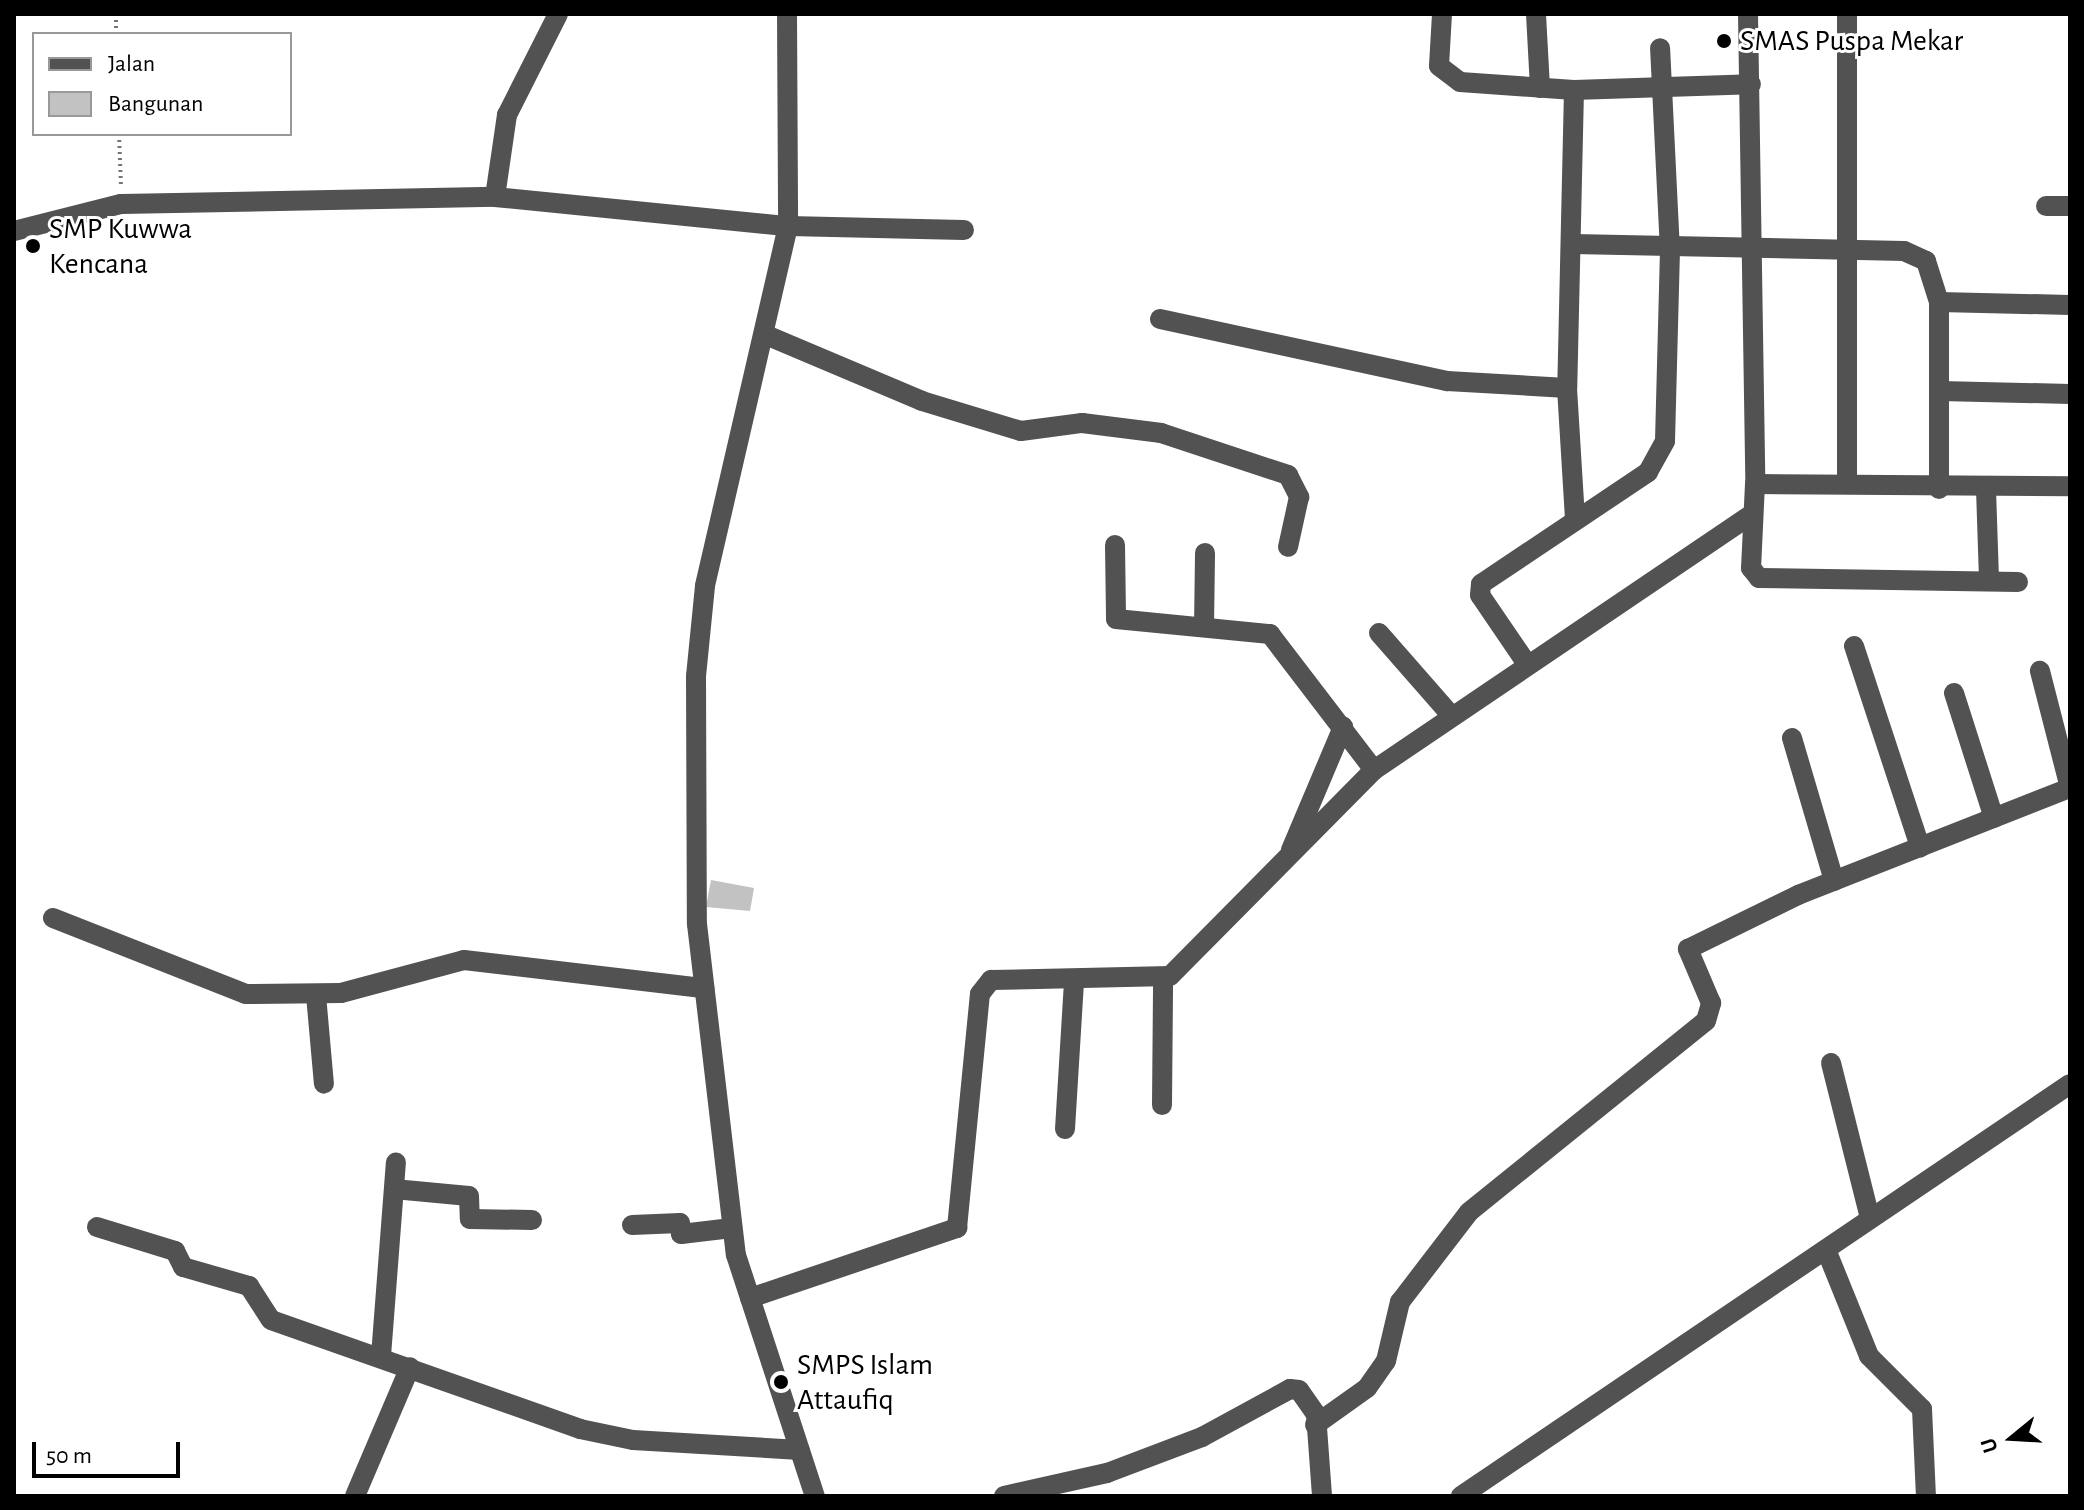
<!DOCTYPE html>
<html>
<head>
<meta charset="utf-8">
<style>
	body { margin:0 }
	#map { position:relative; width:2084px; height:1510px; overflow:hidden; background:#fff; font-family:"Alegreya Sans",sans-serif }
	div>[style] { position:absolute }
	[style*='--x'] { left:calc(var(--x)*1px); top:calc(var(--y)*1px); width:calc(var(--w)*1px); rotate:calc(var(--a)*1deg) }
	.building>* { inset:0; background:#c2c2c2 }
	.path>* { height:4px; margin-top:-2px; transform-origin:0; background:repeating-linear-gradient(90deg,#747474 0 2px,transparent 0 6px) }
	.minor>* { height:20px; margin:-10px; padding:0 10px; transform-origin:10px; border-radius:10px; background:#525252 }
	.dots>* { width:22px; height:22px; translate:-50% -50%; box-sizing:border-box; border:4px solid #fff; border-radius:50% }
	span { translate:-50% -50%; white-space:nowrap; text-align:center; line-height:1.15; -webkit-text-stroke:6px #fff; paint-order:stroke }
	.poi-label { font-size:30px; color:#000 }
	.left { translate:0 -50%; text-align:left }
	.frame { position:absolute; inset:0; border:16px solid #000; pointer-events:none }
	.legend { position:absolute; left:32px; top:32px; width:260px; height:104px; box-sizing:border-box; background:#fff; border:2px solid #999; margin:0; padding:10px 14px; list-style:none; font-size:24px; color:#000 }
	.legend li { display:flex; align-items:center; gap:16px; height:40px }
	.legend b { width:40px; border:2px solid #999 }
	.north { position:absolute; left:1972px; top:1398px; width:80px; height:80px; -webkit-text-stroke:6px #fff; paint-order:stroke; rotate:252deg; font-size:22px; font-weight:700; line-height:32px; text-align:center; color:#000 }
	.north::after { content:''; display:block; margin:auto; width:28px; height:36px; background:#000; clip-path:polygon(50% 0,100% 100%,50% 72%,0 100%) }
	.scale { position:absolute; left:32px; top:1442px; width:148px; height:36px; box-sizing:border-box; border:4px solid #000; border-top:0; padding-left:10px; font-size:24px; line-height:28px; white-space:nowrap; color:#000; -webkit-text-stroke:6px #fff; paint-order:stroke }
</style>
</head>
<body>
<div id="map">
	<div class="building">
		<i style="clip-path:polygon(711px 880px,754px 888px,750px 911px,706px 907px)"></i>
	</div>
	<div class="path">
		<i style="--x:116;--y:14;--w:20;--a:90"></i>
		<i style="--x:119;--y:134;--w:52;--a:87.8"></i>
	</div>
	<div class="minor">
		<i style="--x:787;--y:14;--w:212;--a:89.7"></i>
		<i style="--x:788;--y:226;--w:176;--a:1.3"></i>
		<i style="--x:1442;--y:14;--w:52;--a:93.3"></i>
		<i style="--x:1439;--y:66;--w:26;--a:37"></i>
		<i style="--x:1460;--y:82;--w:114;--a:4"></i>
		<i style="--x:1574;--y:90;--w:177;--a:-1.9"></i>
		<i style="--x:1536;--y:14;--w:74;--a:86.9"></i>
		<i style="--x:1748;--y:14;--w:470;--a:89.1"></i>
		<i style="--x:1755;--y:484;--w:315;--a:0.4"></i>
		<i style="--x:1574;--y:90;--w:298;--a:91.3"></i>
		<i style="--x:1567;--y:388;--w:129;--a:86.5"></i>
		<i style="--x:495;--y:197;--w:83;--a:-81.7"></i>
		<i style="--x:507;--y:115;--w:113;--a:-63.2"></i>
		<i style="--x:2046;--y:206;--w:24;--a:0"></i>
		<i style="--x:14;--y:231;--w:110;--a:-14.2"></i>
		<i style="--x:121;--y:204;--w:374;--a:-1.1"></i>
		<i style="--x:495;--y:197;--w:294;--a:5.7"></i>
		<i style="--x:788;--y:226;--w:369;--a:103"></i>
		<i style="--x:705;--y:586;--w:90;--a:95.7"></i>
		<i style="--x:696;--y:676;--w:248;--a:89.8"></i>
		<i style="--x:697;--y:924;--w:333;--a:83.3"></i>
		<i style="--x:736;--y:1255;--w:254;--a:71.9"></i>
		<i style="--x:1573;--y:244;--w:331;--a:1.2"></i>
		<i style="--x:1904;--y:251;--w:24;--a:24"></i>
		<i style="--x:1926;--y:261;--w:43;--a:72.4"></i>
		<i style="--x:1939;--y:302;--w:187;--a:90"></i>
		<i style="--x:1939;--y:302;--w:131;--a:1.3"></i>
		<i style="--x:1160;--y:319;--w:294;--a:12.2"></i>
		<i style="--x:1447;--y:381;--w:120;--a:3.3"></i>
		<i style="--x:766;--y:335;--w:169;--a:22.9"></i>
		<i style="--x:922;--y:401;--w:103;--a:16.9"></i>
		<i style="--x:1021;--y:431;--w:62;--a:-7.5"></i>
		<i style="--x:1082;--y:423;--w:80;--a:7.2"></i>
		<i style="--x:1161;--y:433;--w:134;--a:18.3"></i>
		<i style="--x:1288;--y:475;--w:25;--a:63"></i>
		<i style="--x:1299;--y:497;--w:51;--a:102.4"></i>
		<i style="--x:1940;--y:391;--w:130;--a:1.3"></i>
		<i style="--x:1755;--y:484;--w:84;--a:92.7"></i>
		<i style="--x:1751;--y:568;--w:13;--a:51"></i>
		<i style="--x:1759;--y:578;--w:259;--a:0.9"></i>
		<i style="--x:1847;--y:484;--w:470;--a:-90"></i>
		<i style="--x:1986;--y:489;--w:91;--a:88.1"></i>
		<i style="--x:1115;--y:545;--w:74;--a:89.2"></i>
		<i style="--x:1116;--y:619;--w:155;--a:5.6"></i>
		<i style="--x:1270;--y:634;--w:171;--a:52.6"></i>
		<i style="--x:1204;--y:627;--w:74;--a:-89.2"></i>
		<i style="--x:1379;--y:633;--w:108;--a:48.8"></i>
		<i style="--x:1854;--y:646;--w:212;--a:71.8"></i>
		<i style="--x:1527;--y:664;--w:83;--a:-124.3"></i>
		<i style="--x:1480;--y:595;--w:11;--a:-85"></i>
		<i style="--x:1481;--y:584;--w:201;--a:-33.8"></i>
		<i style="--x:1648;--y:472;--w:35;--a:-61"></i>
		<i style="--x:1665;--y:441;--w:190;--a:-88.5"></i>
		<i style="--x:1670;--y:251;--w:203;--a:-92.8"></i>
		<i style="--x:1954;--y:693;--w:131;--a:72.3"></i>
		<i style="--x:1792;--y:738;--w:149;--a:73.6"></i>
		<i style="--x:1291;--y:850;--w:134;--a:-67.1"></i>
		<i style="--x:53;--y:918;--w:207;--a:21.5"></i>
		<i style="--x:246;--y:994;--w:95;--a:-0.6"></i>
		<i style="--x:341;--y:993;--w:127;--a:-15"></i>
		<i style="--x:464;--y:960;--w:242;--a:6.7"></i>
		<i style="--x:316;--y:995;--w:89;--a:84.9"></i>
		<i style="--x:1831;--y:1063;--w:160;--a:75.9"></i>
		<i style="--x:1162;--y:1105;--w:126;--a:-89.5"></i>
		<i style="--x:1065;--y:1129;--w:147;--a:-86.5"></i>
		<i style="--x:394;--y:1189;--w:75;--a:5.3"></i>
		<i style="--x:469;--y:1196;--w:23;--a:88"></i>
		<i style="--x:470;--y:1219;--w:62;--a:0.9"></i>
		<i style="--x:632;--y:1225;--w:48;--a:-2.4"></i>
		<i style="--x:680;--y:1223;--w:11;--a:85"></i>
		<i style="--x:681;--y:1234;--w:51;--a:-6.7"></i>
		<i style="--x:97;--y:1227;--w:82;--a:17.1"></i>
		<i style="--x:175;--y:1251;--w:18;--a:63"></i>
		<i style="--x:183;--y:1267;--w:69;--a:16.1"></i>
		<i style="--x:249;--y:1286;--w:40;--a:57.1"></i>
		<i style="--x:271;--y:1320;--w:328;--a:19.4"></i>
		<i style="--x:580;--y:1429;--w:54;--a:11.7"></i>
		<i style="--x:633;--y:1440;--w:167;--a:3.4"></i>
		<i style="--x:1827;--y:1252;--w:112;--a:68"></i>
		<i style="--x:1869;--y:1356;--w:75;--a:45"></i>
		<i style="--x:1922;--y:1409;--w:87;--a:87.4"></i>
		<i style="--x:750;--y:1298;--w:219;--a:-18.7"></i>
		<i style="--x:957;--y:1228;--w:235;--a:-84.4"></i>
		<i style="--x:980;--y:994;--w:18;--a:-52"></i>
		<i style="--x:991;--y:980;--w:179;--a:-1.3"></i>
		<i style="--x:1170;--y:976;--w:290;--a:-45.3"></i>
		<i style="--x:1374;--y:770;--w:455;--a:-34.1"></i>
		<i style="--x:381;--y:1356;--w:194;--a:-85.6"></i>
		<i style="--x:1315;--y:1425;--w:64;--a:-35.4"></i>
		<i style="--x:1367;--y:1388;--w:33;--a:-55"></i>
		<i style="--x:1386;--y:1361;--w:61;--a:-76.7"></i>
		<i style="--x:1400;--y:1302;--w:113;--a:-52.5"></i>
		<i style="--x:1469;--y:1212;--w:304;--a:-38.9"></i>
		<i style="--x:1706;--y:1021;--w:19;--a:-74"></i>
		<i style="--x:1711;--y:1003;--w:59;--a:-113.1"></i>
		<i style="--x:1688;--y:949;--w:123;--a:-26.1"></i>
		<i style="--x:1798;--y:895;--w:292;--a:-21.5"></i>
		<i style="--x:2070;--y:788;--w:121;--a:-104.4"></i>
		<i style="--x:355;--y:1496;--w:140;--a:-66.9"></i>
		<i style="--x:1004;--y:1496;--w:106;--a:-12.6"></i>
		<i style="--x:1107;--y:1473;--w:102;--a:-20.8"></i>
		<i style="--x:1202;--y:1437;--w:100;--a:-28.6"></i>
		<i style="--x:1290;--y:1389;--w:9;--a:6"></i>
		<i style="--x:1299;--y:1390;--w:29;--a:55"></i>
		<i style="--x:1316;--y:1414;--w:82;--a:85.8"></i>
		<i style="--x:1461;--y:1496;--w:735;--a:-34.08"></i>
	</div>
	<div class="dots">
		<i style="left:1724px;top:41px;background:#000"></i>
		<i style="left:33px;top:246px;background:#000"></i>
		<i style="left:781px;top:1382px;background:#000"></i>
	</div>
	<div class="poi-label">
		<span class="left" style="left:1740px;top:41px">SMAS Puspa Mekar</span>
		<span class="left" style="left:49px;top:246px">SMP Kuwwa<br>Kencana</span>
		<span class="left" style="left:797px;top:1382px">SMPS Islam<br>Attaufiq</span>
	</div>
	<div class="frame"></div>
	<ul class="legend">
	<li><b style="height:10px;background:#525252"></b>Jalan</li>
	<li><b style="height:22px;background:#c2c2c2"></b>Bangunan</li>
	</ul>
	<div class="north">U</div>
	<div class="scale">50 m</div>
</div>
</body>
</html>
